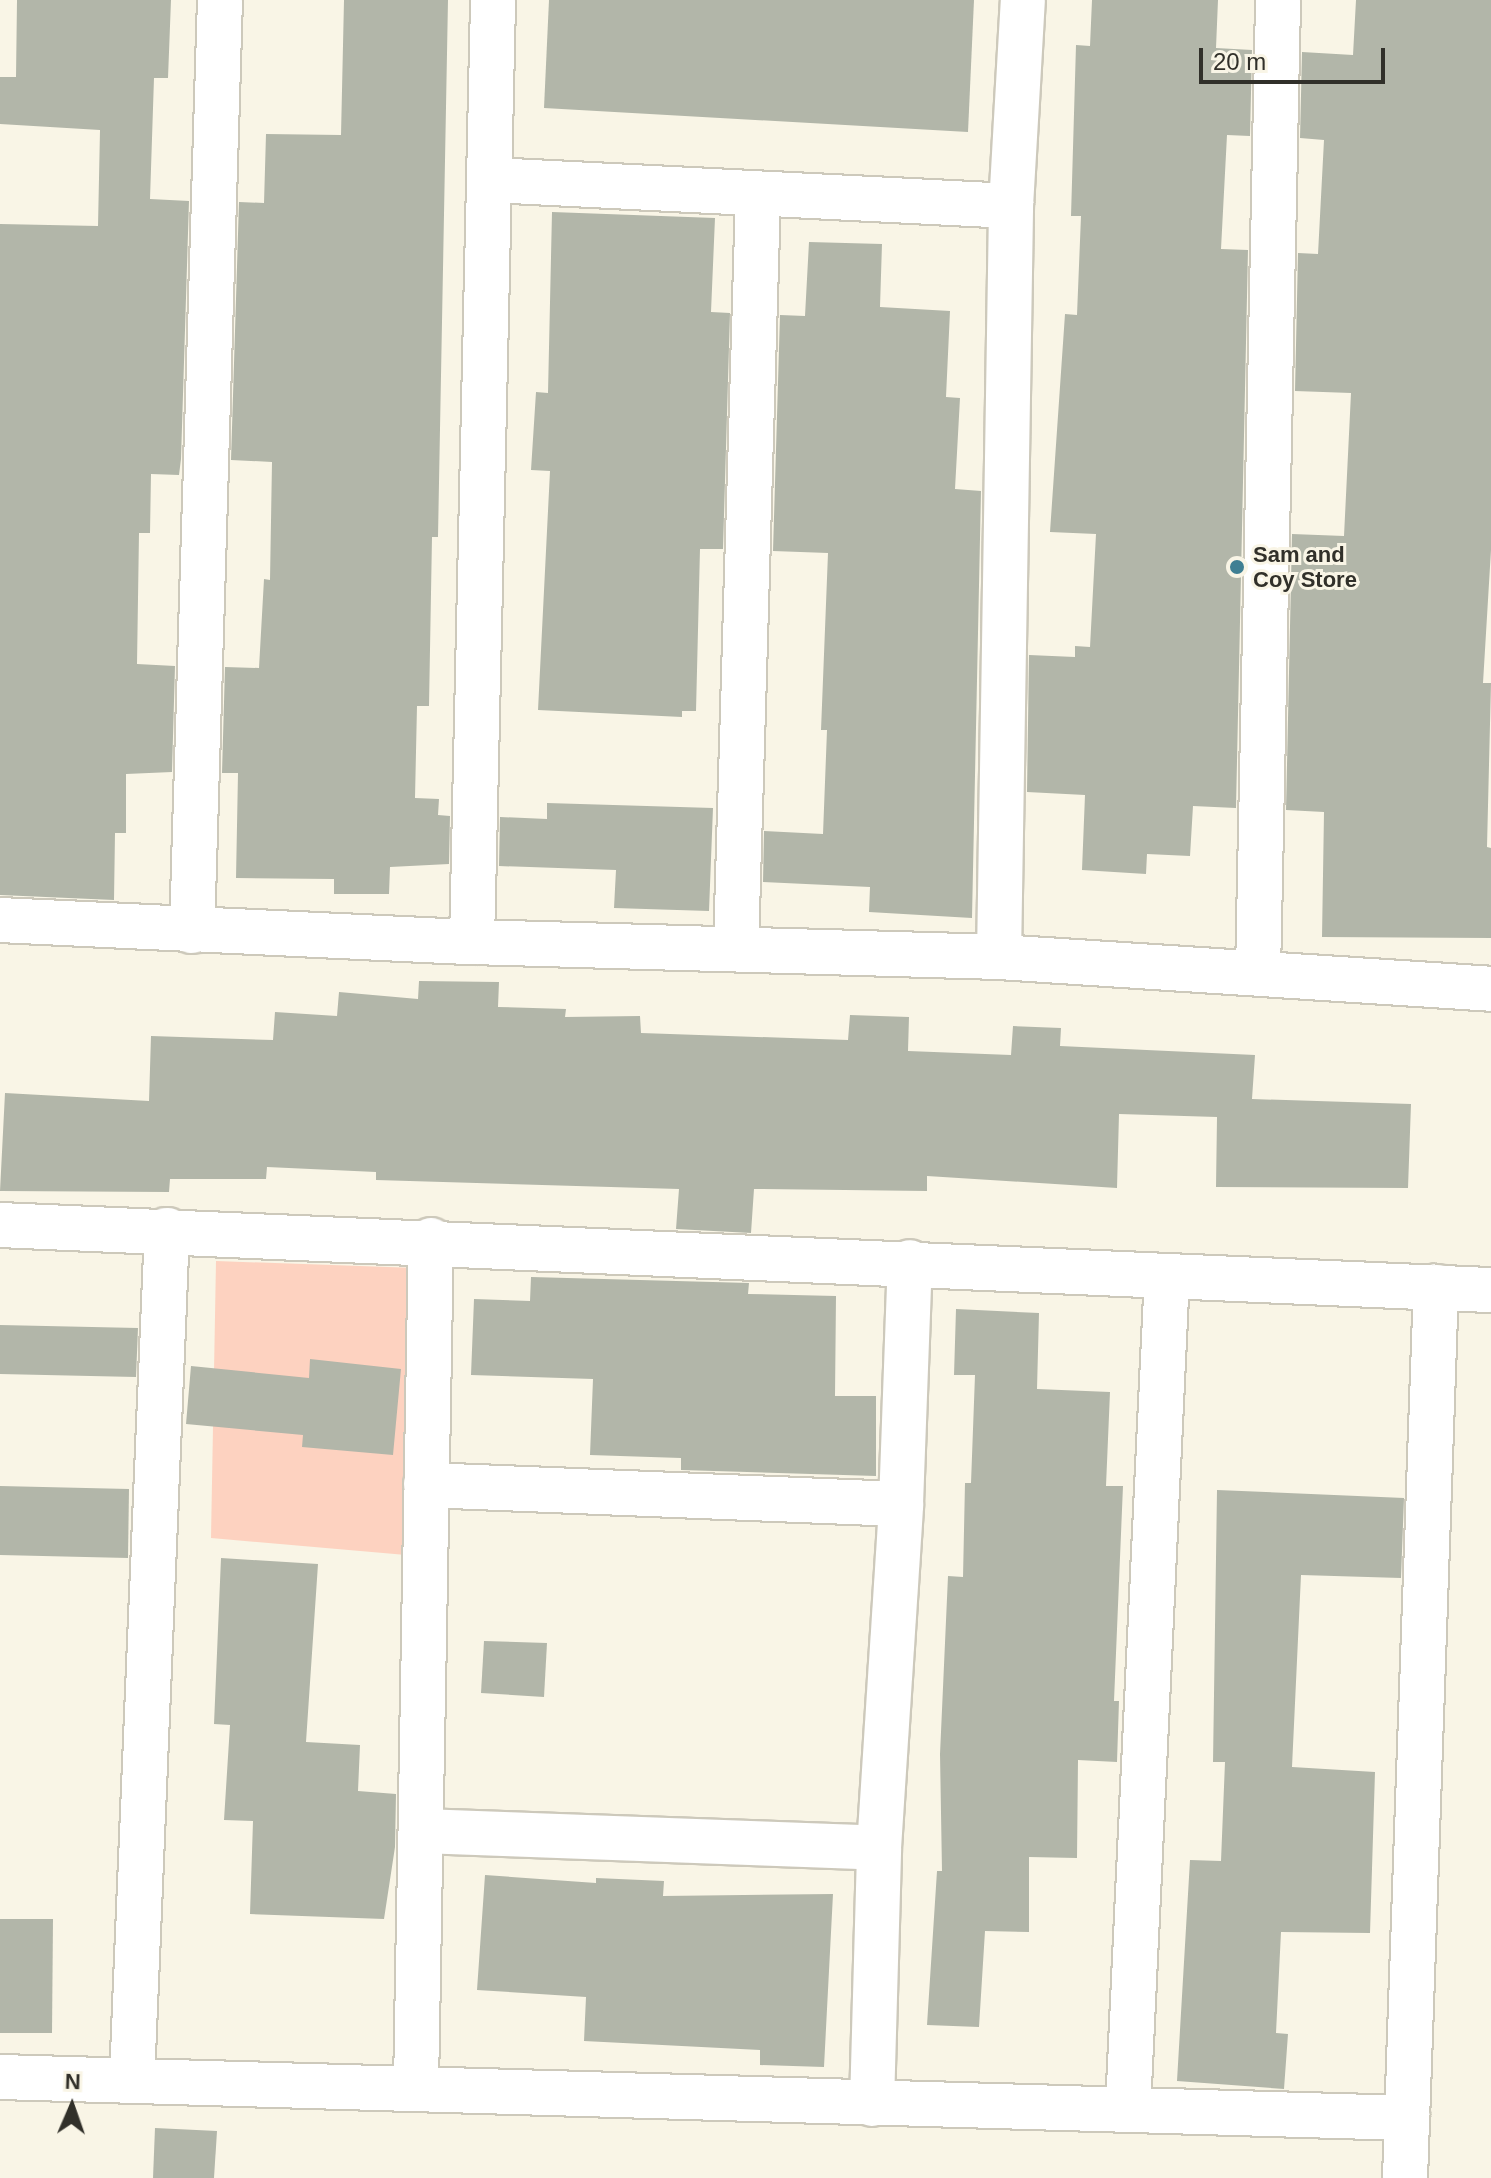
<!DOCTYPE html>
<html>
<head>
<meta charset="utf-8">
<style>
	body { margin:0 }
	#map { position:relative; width:1491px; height:2178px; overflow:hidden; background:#f9f5e6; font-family:Arial,sans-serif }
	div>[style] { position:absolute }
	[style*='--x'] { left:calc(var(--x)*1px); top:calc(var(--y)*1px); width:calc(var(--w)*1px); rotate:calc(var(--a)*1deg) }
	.green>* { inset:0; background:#fdd2c0 }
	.building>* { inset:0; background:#b2b6a9 }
	.roads { filter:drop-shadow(2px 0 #cdc9bb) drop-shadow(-2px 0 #cdc9bb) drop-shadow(0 2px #cdc9bb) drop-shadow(0 -2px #cdc9bb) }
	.minor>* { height:44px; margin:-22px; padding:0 22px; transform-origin:22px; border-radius:22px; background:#fff }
	.dots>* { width:22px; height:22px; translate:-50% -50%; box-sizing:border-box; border:4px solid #f9f5e6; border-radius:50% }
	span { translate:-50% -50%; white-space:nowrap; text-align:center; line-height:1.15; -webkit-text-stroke:6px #f9f5e6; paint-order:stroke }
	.poi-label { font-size:22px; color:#31302a; font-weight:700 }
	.left { translate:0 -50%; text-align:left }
	.north { position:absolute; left:32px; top:2066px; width:80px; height:80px; -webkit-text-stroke:6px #f9f5e6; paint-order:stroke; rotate:2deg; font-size:22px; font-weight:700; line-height:32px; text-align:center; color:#31302a }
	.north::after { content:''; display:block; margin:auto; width:28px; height:36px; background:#31302a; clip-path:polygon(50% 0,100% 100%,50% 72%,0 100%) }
	.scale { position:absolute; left:1199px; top:48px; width:186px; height:36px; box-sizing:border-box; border:4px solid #31302a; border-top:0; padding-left:10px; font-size:24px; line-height:28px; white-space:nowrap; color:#31302a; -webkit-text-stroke:6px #f9f5e6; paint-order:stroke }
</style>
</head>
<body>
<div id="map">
	<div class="green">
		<i style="clip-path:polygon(216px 1261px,416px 1268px,406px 1555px,211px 1538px)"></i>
	</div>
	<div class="building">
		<i style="clip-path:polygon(17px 0,171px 0,168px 78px,154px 78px,150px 199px,189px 201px,181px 459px,179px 475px,151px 474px,150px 533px,139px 533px,137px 664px,175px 666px,172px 772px,126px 774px,126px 833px,115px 833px,114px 900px,0 895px,0 224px,98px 226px,100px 130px,0 124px,0 77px,16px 77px)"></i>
		<i style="clip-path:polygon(344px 0,448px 0,438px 537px,432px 537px,429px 706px,417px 706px,415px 798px,439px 799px,438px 815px,450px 816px,449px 864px,390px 867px,389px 894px,334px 894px,334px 879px,236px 878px,238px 773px,222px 773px,225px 667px,259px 668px,264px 579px,270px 580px,272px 462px,231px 460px,239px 202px,264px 203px,266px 134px,341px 135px)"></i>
		<i style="clip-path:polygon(549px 0,974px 0,968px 132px,544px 108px)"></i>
		<i style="clip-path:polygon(1092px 0,1218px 0,1216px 48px,1252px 50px,1250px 136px,1227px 135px,1221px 249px,1248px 250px,1236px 808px,1193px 806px,1190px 856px,1147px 854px,1146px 874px,1082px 870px,1085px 795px,1027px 792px,1029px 655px,1075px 657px,1075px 646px,1090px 647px,1096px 534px,1050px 532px,1065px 314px,1077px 315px,1081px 216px,1071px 216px,1076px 45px,1090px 46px)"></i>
		<i style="clip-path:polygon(1356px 0,1491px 0,1491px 550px,1483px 683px,1491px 683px,1487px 847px,1491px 848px,1491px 938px,1322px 937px,1324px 812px,1286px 810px,1292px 534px,1344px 536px,1351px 393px,1295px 391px,1298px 253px,1318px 254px,1324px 140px,1300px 138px,1302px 52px,1353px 55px)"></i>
		<i style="clip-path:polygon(552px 212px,715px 218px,711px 312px,730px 313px,723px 549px,700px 549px,696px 711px,682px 711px,682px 717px,538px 710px,550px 471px,531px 470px,536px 392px,548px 393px)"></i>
		<i style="clip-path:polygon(809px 242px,882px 244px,880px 307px,950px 311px,946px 397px,960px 398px,955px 489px,981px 491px,972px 918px,869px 912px,870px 887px,763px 882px,764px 831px,823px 834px,827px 730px,821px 730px,828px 553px,773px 551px,780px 315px,805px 316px)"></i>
		<i style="clip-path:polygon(547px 803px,713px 808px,709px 911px,614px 908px,616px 870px,499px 866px,500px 817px,547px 819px)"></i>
		<i style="clip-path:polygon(419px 981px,499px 982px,498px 1007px,566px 1009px,565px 1017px,640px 1016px,641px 1033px,848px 1040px,850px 1015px,909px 1017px,908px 1051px,1011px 1055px,1013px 1026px,1061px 1028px,1060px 1046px,1255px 1055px,1252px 1099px,1411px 1104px,1408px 1188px,1216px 1187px,1217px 1117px,1119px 1114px,1117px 1188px,927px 1176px,927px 1191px,754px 1189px,751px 1233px,676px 1229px,679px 1189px,376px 1180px,376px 1172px,267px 1167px,266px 1179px,170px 1179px,169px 1192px,0 1191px,5px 1093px,149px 1101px,151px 1036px,273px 1040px,275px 1012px,337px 1016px,339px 992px,418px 999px)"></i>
		<i style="clip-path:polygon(531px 1277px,749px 1283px,748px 1294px,836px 1296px,835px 1396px,876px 1396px,876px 1476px,681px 1470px,681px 1458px,590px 1455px,593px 1379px,471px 1375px,474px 1299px,530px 1301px)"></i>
		<i style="clip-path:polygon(956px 1309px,1039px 1313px,1037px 1389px,1110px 1392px,1106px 1486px,1123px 1486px,1114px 1701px,1119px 1701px,1117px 1762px,1078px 1760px,1077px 1858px,1029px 1857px,1029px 1932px,985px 1931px,979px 2027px,927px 2025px,937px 1871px,942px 1871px,940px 1754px,948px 1576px,963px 1577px,965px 1483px,971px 1483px,975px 1375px,954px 1375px)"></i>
		<i style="clip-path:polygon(0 1325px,138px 1328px,136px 1377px,0 1374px)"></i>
		<i style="clip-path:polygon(310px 1359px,401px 1369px,393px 1455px,302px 1447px,303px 1435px,186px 1424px,191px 1366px,309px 1378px)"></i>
		<i style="clip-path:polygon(0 1486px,129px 1489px,128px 1558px,0 1555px)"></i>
		<i style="clip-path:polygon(1217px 1490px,1404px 1498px,1401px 1578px,1301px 1575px,1292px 1767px,1375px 1772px,1370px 1933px,1281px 1932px,1276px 2033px,1288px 2034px,1284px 2089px,1177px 2081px,1190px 1860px,1221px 1861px,1225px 1762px,1213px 1762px)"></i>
		<i style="clip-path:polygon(221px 1558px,318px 1564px,306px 1742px,360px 1745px,358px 1791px,396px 1794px,395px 1847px,384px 1919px,250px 1914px,253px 1821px,224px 1820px,230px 1725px,214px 1724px)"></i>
		<i style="clip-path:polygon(484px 1641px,547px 1643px,544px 1697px,481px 1693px)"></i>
		<i style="clip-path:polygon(485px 1875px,596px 1883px,596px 1878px,664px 1881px,663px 1896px,833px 1894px,824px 2067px,760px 2065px,760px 2050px,584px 2041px,586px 1997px,477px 1990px)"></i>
		<i style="clip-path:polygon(0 1919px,53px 1919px,52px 2033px,0 2033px)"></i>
		<i style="clip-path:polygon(155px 2128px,217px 2131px,214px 2178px,153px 2178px)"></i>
	</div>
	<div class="roads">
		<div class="minor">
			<i style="--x:491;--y:180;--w:521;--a:2.86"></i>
			<i style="--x:0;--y:920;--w:473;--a:2.7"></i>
			<i style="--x:472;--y:942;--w:527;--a:1.63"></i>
			<i style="--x:999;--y:957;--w:493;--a:3.7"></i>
			<i style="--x:192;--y:931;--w:931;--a:-88.28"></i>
			<i style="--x:472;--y:942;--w:942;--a:-88.72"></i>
			<i style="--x:736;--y:947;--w:750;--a:-88.32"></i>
			<i style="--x:999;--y:957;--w:751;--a:-89.08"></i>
			<i style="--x:1011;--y:206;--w:206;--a:-86.7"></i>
			<i style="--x:1258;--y:973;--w:973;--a:-88.82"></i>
			<i style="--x:0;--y:1225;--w:1492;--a:2.5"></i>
			<i style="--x:426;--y:1485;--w:475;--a:2.3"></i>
			<i style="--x:423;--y:1831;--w:456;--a:2.1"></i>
			<i style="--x:0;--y:2077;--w:1408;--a:1.67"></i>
			<i style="--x:132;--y:2079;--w:850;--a:-87.64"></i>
			<i style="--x:416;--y:2087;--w:847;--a:-88.99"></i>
			<i style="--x:872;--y:2104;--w:256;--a:-88.4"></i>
			<i style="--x:879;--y:1848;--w:345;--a:-86.3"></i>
			<i style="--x:901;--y:1504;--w:242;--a:-87.9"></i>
			<i style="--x:1128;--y:2108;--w:833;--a:-87.32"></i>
			<i style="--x:1405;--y:2178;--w:892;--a:-88.01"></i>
		</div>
	</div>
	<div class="dots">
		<i style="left:1237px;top:567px;background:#3f7f93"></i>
	</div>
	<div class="poi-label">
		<span class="left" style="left:1253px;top:567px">Sam and<br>Coy Store</span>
	</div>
	<div class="north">N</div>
	<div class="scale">20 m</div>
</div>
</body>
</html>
